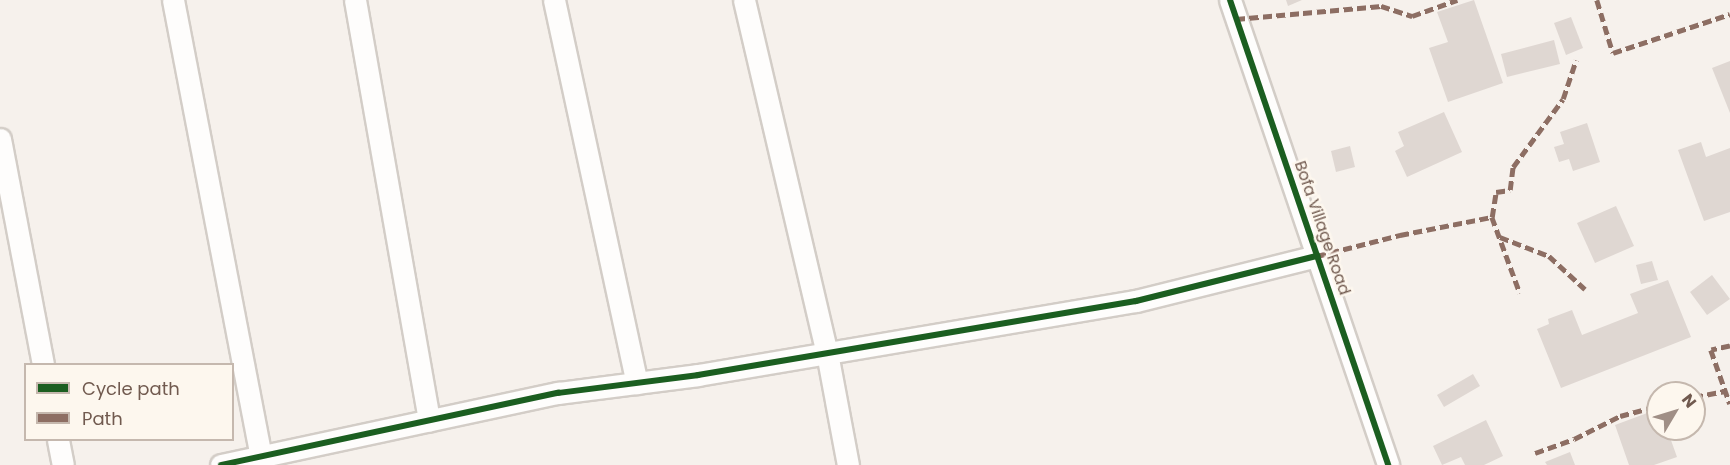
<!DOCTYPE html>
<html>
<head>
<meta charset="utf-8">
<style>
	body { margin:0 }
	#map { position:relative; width:1730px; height:465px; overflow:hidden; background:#f6f1ec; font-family:Poppins,sans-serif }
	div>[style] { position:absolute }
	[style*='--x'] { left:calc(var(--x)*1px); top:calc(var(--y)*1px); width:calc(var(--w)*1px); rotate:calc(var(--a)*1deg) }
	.building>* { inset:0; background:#dfd7d2 }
	.roads { filter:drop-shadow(2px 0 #d3cdc7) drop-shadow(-2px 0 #d3cdc7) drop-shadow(0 2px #d3cdc7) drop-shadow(0 -2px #d3cdc7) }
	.street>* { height:21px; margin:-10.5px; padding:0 10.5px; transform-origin:10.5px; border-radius:10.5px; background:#fefdfc }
	.quiet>* { height:4.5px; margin-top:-2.25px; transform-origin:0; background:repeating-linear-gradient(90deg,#8d6e63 0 9px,transparent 0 13.5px) }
	.cycleway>* { height:6px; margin:-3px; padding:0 3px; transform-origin:3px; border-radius:3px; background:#1b5e20 }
	span { translate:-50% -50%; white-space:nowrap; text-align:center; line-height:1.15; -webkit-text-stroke:5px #fdf7ee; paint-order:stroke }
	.street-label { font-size:16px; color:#715a4f }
	.legend { position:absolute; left:24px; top:363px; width:210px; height:78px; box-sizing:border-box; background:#fdf7ee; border:2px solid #c5b8ae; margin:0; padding:8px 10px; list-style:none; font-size:18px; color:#715a4f }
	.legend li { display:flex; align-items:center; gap:12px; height:30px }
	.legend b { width:30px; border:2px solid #c5b8ae }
	.north { position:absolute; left:1646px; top:381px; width:60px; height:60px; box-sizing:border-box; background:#fdf7ee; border:2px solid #c5b8ae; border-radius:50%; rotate:52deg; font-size:16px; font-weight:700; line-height:24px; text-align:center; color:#715a4f }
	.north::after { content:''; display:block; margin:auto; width:21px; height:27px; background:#a08f86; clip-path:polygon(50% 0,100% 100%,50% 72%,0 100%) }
</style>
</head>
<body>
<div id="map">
	<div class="building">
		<i style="clip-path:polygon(1286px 0,1302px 0,1288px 6px)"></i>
		<i style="clip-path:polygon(1474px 0,1503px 83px,1448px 102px,1429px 48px,1448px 42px,1437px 12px)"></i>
		<i style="clip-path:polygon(1571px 17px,1583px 48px,1566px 55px,1554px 23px)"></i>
		<i style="clip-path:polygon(1554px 40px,1560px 64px,1507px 77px,1501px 54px)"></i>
		<i style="clip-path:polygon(1730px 61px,1730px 113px,1712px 68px)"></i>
		<i style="clip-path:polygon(1444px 112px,1462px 152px,1407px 177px,1395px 151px,1404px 146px,1398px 132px)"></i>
		<i style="clip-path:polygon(1587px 123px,1600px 162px,1573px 171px,1569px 159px,1559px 162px,1554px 147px,1564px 144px,1560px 132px)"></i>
		<i style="clip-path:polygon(1701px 142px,1706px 157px,1730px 148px,1730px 212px,1704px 221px,1678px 150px)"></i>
		<i style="clip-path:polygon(1350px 146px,1355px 167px,1336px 172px,1331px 151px)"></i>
		<i style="clip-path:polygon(1616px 206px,1634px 246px,1595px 263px,1577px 223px)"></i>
		<i style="clip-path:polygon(1652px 261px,1658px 280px,1641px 284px,1636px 265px)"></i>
		<i style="clip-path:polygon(1712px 275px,1730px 299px,1707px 315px,1690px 292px)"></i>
		<i style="clip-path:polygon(1668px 280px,1691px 337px,1561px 388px,1537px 329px,1549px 324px,1548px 319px,1572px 310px,1582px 335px,1638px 313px,1630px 294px)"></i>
		<i style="clip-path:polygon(1473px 374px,1480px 386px,1444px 407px,1437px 395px)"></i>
		<i style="clip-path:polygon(1658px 409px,1658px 429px,1667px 429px,1677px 457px,1654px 465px,1629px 465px,1615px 425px)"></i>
		<i style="clip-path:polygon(1486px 420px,1503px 456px,1484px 465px,1465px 465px,1461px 457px,1442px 465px,1433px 446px)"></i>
		<i style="clip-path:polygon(1570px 452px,1575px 465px,1547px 465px,1545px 462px)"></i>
	</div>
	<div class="roads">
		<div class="street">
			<i style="--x:173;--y:0;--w:465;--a:79.1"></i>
			<i style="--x:355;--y:0;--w:427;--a:80"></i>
			<i style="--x:554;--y:0;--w:392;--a:77.8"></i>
			<i style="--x:744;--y:0;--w:363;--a:76.8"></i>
			<i style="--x:827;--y:353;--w:114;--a:79.4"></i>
			<i style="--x:1230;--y:0;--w:491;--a:71.2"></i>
			<i style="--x:0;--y:139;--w:229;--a:79.2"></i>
			<i style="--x:58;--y:440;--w:25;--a:79"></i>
			<i style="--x:221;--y:465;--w:345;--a:-12.1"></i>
			<i style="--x:558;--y:393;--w:141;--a:-7.3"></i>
			<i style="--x:698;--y:375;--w:444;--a:-9.6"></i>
			<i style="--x:1136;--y:301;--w:187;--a:-14"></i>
		</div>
	</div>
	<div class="quiet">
		<i style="--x:1597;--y:0;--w:55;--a:73.2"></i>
		<i style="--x:1613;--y:53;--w:123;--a:-18.4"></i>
		<i style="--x:1236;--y:19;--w:146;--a:-5.1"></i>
		<i style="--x:1381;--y:6;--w:33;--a:18"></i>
		<i style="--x:1412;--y:16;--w:48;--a:-19.6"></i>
		<i style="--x:1492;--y:217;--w:25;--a:-81"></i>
		<i style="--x:1496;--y:192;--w:14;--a:-8"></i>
		<i style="--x:1510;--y:190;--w:23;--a:-83"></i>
		<i style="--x:1513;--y:167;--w:84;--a:-53.7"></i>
		<i style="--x:1563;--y:99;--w:41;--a:-71.6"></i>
		<i style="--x:1500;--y:237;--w:53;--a:21.2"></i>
		<i style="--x:1549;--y:256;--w:49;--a:42.5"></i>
		<i style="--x:1317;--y:256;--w:86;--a:-14.2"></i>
		<i style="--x:1400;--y:235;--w:94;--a:-11.1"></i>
		<i style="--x:1492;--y:217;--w:81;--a:69.8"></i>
		<i style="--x:1730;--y:346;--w:19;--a:168"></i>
		<i style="--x:1711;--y:350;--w:57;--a:70.6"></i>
		<i style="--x:1694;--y:397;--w:33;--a:-11"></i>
		<i style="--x:1535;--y:453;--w:41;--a:-19.7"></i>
		<i style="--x:1574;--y:439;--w:51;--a:-26.6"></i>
		<i style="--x:1620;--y:416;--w:39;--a:-15"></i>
	</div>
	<div class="cycleway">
		<i style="--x:1230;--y:0;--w:491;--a:71.2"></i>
		<i style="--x:221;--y:465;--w:345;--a:-12.1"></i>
		<i style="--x:558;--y:393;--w:141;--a:-7.3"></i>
		<i style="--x:698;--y:375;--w:444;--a:-9.6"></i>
		<i style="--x:1136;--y:301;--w:187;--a:-14"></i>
	</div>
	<div class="street-label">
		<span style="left:1322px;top:228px;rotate:71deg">Bofa Village Road</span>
	</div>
	<ul class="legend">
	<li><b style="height:8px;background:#1b5e20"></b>Cycle path</li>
	<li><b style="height:8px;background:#8d6e63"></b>Path</li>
	</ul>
	<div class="north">N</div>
</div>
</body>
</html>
